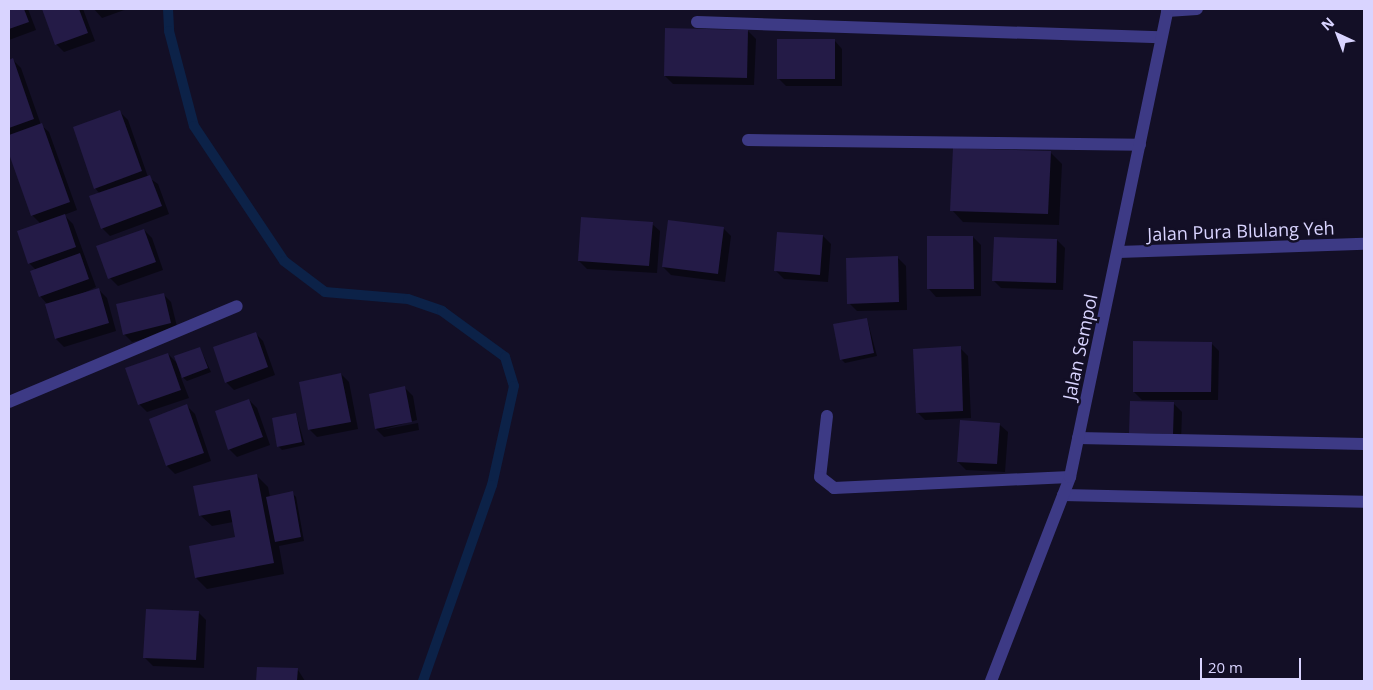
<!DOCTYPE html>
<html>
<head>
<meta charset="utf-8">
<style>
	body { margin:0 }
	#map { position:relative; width:1373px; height:690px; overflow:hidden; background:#130f26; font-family:"Open Sans",sans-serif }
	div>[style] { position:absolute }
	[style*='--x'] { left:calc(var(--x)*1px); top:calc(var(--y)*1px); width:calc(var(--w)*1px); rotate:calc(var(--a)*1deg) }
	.shadow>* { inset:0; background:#0007 }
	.stream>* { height:10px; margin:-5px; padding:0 5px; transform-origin:5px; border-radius:5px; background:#0c2248 }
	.building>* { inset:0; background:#241b47 }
	.minor>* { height:12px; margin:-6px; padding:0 6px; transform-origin:6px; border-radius:6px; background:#3d3a85 }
	.tertiary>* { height:12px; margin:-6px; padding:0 6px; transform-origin:6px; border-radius:6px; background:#3d3a85 }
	span { translate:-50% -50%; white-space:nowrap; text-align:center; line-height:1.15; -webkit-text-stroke:5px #130f26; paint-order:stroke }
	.street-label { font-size:18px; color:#d9d4ff }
	.frame { position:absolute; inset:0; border:10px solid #d9d4ff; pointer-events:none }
	.north { position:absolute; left:1313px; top:10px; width:50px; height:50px; -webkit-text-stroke:4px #130f26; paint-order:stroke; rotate:317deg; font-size:14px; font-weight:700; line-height:20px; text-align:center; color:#d9d4ff }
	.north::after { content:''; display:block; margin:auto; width:18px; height:22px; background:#d9d4ff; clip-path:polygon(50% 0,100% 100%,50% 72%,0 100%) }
	.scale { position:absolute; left:1200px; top:658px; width:101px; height:22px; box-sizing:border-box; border:2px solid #d9d4ff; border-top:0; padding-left:6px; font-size:15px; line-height:18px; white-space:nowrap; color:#d9d4ff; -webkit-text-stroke:4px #130f26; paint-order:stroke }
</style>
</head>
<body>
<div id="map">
	<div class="shadow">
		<i style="clip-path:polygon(9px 9px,28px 9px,36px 30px,9px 40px)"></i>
		<i style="clip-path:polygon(43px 9px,83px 9px,95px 41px,64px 52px,56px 44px)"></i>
		<i style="clip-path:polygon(94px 9px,127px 9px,102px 18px)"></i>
		<i style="clip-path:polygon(748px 31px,756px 39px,754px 85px,673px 84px,665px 76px)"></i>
		<i style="clip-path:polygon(835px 41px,842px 49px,842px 86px,786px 86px,778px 78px)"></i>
		<i style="clip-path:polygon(13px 60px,21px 68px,41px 125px,49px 132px,77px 210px,64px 215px,73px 224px,96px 287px,73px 298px,99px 290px,107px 298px,116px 331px,64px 347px,56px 339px,48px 305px,40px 296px,36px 270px,29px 263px,41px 224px,32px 215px,9px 150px,9px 61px)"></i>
		<i style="clip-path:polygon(120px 112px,128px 120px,148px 177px,158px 184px,169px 214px,110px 236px,102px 228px,100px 194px,95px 188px)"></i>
		<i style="clip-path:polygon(1050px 152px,1062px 164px,1059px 225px,963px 222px,952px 210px)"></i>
		<i style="clip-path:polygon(652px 224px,660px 231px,657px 273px,587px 269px,579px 261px)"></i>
		<i style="clip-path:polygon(723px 228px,731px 236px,725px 282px,671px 275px,663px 267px)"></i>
		<i style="clip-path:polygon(144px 230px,152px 238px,163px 270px,118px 286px,110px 278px)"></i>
		<i style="clip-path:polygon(823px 236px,831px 244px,828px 282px,784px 279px,776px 271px)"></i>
		<i style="clip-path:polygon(973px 237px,981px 245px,981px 296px,936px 297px,929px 289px)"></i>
		<i style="clip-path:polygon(1057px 240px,1065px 248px,1063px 290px,1001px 288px,993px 280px)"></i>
		<i style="clip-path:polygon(898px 258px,906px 266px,907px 310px,857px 311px,849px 303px)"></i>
		<i style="clip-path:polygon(163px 294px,171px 302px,178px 331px,132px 342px,124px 334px)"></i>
		<i style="clip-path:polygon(867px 319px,877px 356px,845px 363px,841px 359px)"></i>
		<i style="clip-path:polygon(255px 333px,263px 341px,275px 375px,234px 390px,226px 382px)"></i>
		<i style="clip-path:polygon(1211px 343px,1219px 351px,1218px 400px,1142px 400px,1134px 392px)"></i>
		<i style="clip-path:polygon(200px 348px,211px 372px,187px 381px,180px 375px,189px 398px,147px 412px,139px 404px,168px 354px,178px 364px)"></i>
		<i style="clip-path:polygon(960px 348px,968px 356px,971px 418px,925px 420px,917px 412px)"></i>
		<i style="clip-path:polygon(341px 374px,349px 382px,358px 429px,317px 437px,309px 429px)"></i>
		<i style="clip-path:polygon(405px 388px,413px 396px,417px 420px,381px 430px,418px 423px,419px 430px,384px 437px,376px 429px)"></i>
		<i style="clip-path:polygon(249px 400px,257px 408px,270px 445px,237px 457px,229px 449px)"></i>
		<i style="clip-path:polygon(1174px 404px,1182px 412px,1181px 442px,1138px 441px)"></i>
		<i style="clip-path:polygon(187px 406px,195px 414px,211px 461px,175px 474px,167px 466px,151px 419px)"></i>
		<i style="clip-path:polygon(296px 414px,305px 445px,282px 450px,278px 446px)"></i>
		<i style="clip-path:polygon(1000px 425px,1008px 432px,1005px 472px,966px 470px,958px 462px)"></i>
		<i style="clip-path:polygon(256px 475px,268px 487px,270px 497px,292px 493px,296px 497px,304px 541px,279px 546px,284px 574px,207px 589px,196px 578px,236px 538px,233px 522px,212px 526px,200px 515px)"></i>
		<i style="clip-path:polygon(198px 612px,206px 620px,204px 668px,153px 666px,145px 658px)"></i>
		<i style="clip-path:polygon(258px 669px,298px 670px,305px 681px,257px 681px)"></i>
	</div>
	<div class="stream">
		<i style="--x:168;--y:9;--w:22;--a:87"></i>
		<i style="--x:169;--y:31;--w:98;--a:75.3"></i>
		<i style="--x:194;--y:126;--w:162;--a:56.3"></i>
		<i style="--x:284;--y:261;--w:51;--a:37.1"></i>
		<i style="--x:325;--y:292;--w:83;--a:4.8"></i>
		<i style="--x:408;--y:299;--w:36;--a:19"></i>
		<i style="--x:442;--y:311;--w:78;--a:36.1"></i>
		<i style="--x:505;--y:357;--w:30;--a:73"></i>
		<i style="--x:514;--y:386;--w:101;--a:102.5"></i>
		<i style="--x:492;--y:485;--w:208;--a:109.4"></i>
	</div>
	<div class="building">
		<i style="clip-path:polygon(9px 9px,24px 9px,29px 22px,9px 29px)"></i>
		<i style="clip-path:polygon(42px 9px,79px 9px,88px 33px,55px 45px)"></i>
		<i style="clip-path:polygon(665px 28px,748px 30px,747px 78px,664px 76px)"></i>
		<i style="clip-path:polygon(777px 39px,835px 39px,835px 79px,777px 79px)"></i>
		<i style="clip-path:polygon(13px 58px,34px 119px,9px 128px,9px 60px)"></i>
		<i style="clip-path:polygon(120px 110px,142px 171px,94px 189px,73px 127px)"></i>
		<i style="clip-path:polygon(42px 123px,70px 202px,31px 216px,9px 154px,9px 135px)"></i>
		<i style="clip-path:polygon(953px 148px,1051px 151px,1048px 214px,950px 211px)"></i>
		<i style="clip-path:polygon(150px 175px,162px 206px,101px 229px,89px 196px)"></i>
		<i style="clip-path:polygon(65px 214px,76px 247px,28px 264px,17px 231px)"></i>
		<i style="clip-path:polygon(581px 217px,653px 222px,649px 266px,578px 261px)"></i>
		<i style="clip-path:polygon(668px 220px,724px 227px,718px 274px,662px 267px)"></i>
		<i style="clip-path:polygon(144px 229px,156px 262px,108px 279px,96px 246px)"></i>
		<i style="clip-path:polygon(777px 232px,823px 235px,820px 275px,774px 271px)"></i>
		<i style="clip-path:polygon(927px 236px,973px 236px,974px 289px,927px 289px)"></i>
		<i style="clip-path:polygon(994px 237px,1057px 239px,1056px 283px,992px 281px)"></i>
		<i style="clip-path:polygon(80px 253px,89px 279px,39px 297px,30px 271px)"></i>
		<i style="clip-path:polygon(898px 256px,899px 302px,847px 304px,846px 258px)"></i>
		<i style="clip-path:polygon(99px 288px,109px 323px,55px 339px,45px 304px)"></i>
		<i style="clip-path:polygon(164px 293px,171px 323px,123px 335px,116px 304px)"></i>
		<i style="clip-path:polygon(867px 318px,874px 353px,840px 360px,833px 324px)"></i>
		<i style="clip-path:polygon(256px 332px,268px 367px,225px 383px,213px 347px)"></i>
		<i style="clip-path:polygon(1133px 341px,1212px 342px,1211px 392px,1133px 392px)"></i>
		<i style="clip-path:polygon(961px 346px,963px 411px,916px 413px,913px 349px)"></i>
		<i style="clip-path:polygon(200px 347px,208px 368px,182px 378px,174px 356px)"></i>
		<i style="clip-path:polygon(168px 353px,181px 390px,138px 405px,125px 368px)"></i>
		<i style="clip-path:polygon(341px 373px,351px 422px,308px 430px,299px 382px)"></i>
		<i style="clip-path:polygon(405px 386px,412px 422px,375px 429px,369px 394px)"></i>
		<i style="clip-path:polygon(249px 399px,263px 437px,228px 450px,215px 411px)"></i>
		<i style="clip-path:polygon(1130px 401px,1174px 402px,1173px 434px,1129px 433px)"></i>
		<i style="clip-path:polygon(187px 404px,204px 453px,166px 466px,149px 419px)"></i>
		<i style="clip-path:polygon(296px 413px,302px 442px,277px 447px,272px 418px)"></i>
		<i style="clip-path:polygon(960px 420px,1000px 423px,997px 464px,957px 462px)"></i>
		<i style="clip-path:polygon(257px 474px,274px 563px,195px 578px,189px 546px,235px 537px,230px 510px,199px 516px,193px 486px)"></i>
		<i style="clip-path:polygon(293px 491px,301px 537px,275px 542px,266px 497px)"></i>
		<i style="clip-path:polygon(146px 609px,199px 611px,196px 660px,143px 658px)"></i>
		<i style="clip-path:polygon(257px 667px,298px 668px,297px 681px,256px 681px)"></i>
	</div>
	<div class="minor">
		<i style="--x:1167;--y:11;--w:30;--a:-4"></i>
		<i style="--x:697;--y:22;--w:463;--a:1.9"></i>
		<i style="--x:748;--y:140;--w:392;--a:0.7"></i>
		<i style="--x:1118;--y:252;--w:246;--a:-1.9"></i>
		<i style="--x:9;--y:402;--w:247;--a:-22.8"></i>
		<i style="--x:827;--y:416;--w:61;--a:96.5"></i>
		<i style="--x:820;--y:477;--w:18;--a:38"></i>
		<i style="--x:834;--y:488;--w:236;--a:-2.7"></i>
		<i style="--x:1078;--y:438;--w:286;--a:1.2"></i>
		<i style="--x:1063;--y:495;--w:301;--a:1.3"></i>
	</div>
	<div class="tertiary">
		<i style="--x:991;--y:681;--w:219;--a:-68.8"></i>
		<i style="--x:1070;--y:477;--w:478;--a:-78.2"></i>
	</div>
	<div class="street-label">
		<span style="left:1241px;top:231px;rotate:-2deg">Jalan Pura Blulang Yeh</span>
		<span style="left:1080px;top:347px;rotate:-78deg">Jalan Sempol</span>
	</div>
	<div class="frame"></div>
	<div class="north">N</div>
	<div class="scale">20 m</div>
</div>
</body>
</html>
